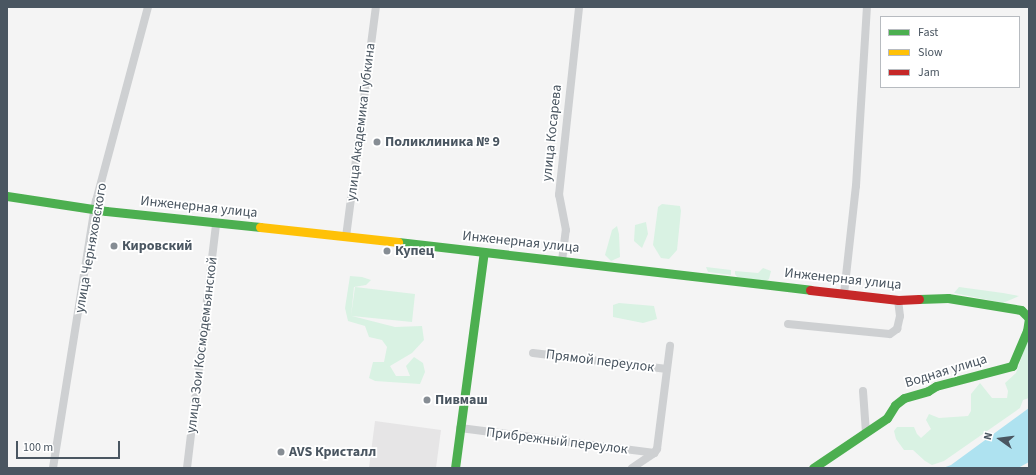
<!DOCTYPE html>
<html>
<head>
<meta charset="utf-8">
<style>
	body { margin:0 }
	#map { position:relative; width:1036px; height:475px; overflow:hidden; background:#f4f4f4; font-family:"Source Sans 3",sans-serif }
	div>[style] { position:absolute }
	[style*='--x'] { left:calc(var(--x)*1px); top:calc(var(--y)*1px); width:calc(var(--w)*1px); rotate:calc(var(--a)*1deg) }
	.education>* { inset:0; background:#e6e5e6 }
	.green>* { inset:0; background:#d9f2e3 }
	.water>* { inset:0; background:#aee2f0 }
	.street>* { height:8px; margin:-4px; padding:0 4px; transform-origin:4px; border-radius:4px; background:#ced0d2 }
	.fast>* { height:9px; margin:-4.5px; padding:0 4.5px; transform-origin:4.5px; border-radius:4.5px; background:#4caf50 }
	.slow>* { height:9px; margin:-4.5px; padding:0 4.5px; transform-origin:4.5px; border-radius:4.5px; background:#ffc107 }
	.jam>* { height:9px; margin:-4.5px; padding:0 4.5px; transform-origin:4.5px; border-radius:4.5px; background:#c62828 }
	.dots>* { width:11px; height:11px; translate:-50% -50%; box-sizing:border-box; border:2px solid #fff; border-radius:50% }
	span { translate:-50% -50%; white-space:nowrap; text-align:center; line-height:1.15; -webkit-text-stroke:3.5px #fff; paint-order:stroke }
	.street-label { font-size:14px; color:#4a5661 }
	.poi-label { font-size:14px; color:#4a5661; font-weight:700 }
	.left { translate:0 -50%; text-align:left }
	.frame { position:absolute; inset:0; border:8px solid #4a5661; pointer-events:none }
	.legend { position:absolute; left:880px; top:16px; width:140px; height:72px; box-sizing:border-box; background:#fff; border:1px solid #b7bbc0; margin:0; padding:5px 7px; list-style:none; font-size:12px; color:#4a5661 }
	.legend li { display:flex; align-items:center; gap:8px; height:20px }
	.legend b { width:20px; border:1px solid #b7bbc0 }
	.north { position:absolute; left:980px; top:419px; width:40px; height:40px; -webkit-text-stroke:3px #fff; paint-order:stroke; rotate:284deg; font-size:11px; font-weight:700; line-height:16px; text-align:center; color:#4a5661 }
	.north::after { content:''; display:block; margin:auto; width:14px; height:18px; background:#4a5661; clip-path:polygon(50% 0,100% 100%,50% 72%,0 100%) }
	.scale { position:absolute; left:16px; top:441px; width:104px; height:18px; box-sizing:border-box; border:2px solid #4a5661; border-top:0; padding-left:5px; font-size:12px; line-height:14px; white-space:nowrap; color:#4a5661; -webkit-text-stroke:3px #fff; paint-order:stroke }
</style>
</head>
<body>
<div id="map">
	<div class="education">
		<i style="clip-path:polygon(375px 421px,441px 430px,436px 468px,369px 468px)"></i>
	</div>
	<div class="green">
		<i style="clip-path:polygon(662px 204px,680px 206px,681px 211px,677px 250px,669px 259px,661px 258px,653px 245px,658px 207px)"></i>
		<i style="clip-path:polygon(646px 222px,648px 234px,642px 248px,634px 241px,635px 225px)"></i>
		<i style="clip-path:polygon(617px 226px,619px 234px,620px 257px,611px 261px,605px 255px,612px 230px)"></i>
		<i style="clip-path:polygon(706px 267px,731px 270px,731px 275px,708px 272px)"></i>
		<i style="clip-path:polygon(763px 268px,771px 271px,769px 279px,766px 281px,737px 277px,735px 274px,735px 271px,758px 273px)"></i>
		<i style="clip-path:polygon(350px 276px,362px 277px,371px 280px,366px 285px,354px 287px,351px 316px,355px 287px,415px 294px,412px 322px,352px 316px,395px 327px,422px 326px,424px 340px,412px 353px,390px 366px,396px 376px,410px 376px,406px 366px,414px 357px,423px 363px,425px 372px,420px 384px,375px 381px,369px 378px,373px 362px,384px 362px,387px 347px,382px 340px,369px 337px,365px 326px,348px 321px,345px 308px)"></i>
		<i style="clip-path:polygon(959px 287px,1003px 293px,1019px 296px,1003px 303px,954px 293px)"></i>
		<i style="clip-path:polygon(619px 303px,654px 306px,657px 319px,643px 323px,613px 317px,613px 305px)"></i>
		<i style="clip-path:polygon(1029px 340px,1029px 398px,1023px 400px,1020px 408px,944px 461px,932px 465px,925px 461px,913px 450px,904px 450px,896px 439px,894px 431px,897px 427px,914px 427px,917px 434px,921px 438px,931px 429px,926px 420px,929px 414px,939px 418px,968px 416px,971px 411px,971px 394px,980px 383px,992px 398px,1007px 398px,1008px 391px,1005px 383px,1016px 373px,1027px 342px)"></i>
	</div>
	<div class="water">
		<i style="clip-path:polygon(1029px 408px,1029px 462px,1018px 468px,943px 468px,951px 465px)"></i>
	</div>
	<div class="street">
		<i style="--x:346;--y:237;--w:232;--a:-82.6"></i>
		<i style="--x:562;--y:261;--w:31;--a:-83"></i>
		<i style="--x:566;--y:230;--w:36;--a:-101"></i>
		<i style="--x:559;--y:195;--w:189;--a:-83.9"></i>
		<i style="--x:844;--y:294;--w:109;--a:-83.7"></i>
		<i style="--x:856;--y:186;--w:179;--a:-86.5"></i>
		<i style="--x:788;--y:324;--w:102;--a:5.6"></i>
		<i style="--x:890;--y:334;--w:9;--a:-36"></i>
		<i style="--x:897;--y:329;--w:13;--a:-77"></i>
		<i style="--x:900;--y:316;--w:16;--a:-97"></i>
		<i style="--x:533;--y:353;--w:135;--a:6.8"></i>
		<i style="--x:863;--y:391;--w:42;--a:85.9"></i>
		<i style="--x:460;--y:428;--w:196;--a:7.3"></i>
		<i style="--x:53;--y:468;--w:270;--a:-80.9"></i>
		<i style="--x:96;--y:201;--w:201;--a:-75"></i>
		<i style="--x:187;--y:468;--w:247;--a:-83.2"></i>
		<i style="--x:632;--y:468;--w:27;--a:-34"></i>
		<i style="--x:654;--y:453;--w:5;--a:-53"></i>
		<i style="--x:657;--y:449;--w:104;--a:-82.8"></i>
	</div>
	<div class="fast">
		<i style="--x:7;--y:196;--w:100;--a:8.6"></i>
		<i style="--x:106;--y:211;--w:155;--a:5.9"></i>
		<i style="--x:398;--y:242;--w:415;--a:6.6"></i>
		<i style="--x:455;--y:468;--w:218;--a:-82.4"></i>
		<i style="--x:813;--y:468;--w:89;--a:-34"></i>
		<i style="--x:887;--y:418;--w:15;--a:-58"></i>
		<i style="--x:895;--y:405;--w:11;--a:-38"></i>
		<i style="--x:904;--y:398;--w:25;--a:-16"></i>
		<i style="--x:928;--y:391;--w:9;--a:-32"></i>
		<i style="--x:936;--y:386;--w:79;--a:-14.7"></i>
		<i style="--x:1012;--y:366;--w:38;--a:-67"></i>
		<i style="--x:1027;--y:331;--w:13;--a:-81"></i>
		<i style="--x:1029;--y:318;--w:11;--a:-135"></i>
		<i style="--x:1021;--y:310;--w:74;--a:-170.7"></i>
		<i style="--x:948;--y:298;--w:29;--a:178"></i>
	</div>
	<div class="slow">
		<i style="--x:260;--y:227;--w:139;--a:6.2"></i>
	</div>
	<div class="jam">
		<i style="--x:810;--y:290;--w:89;--a:6.5"></i>
		<i style="--x:898;--y:300;--w:21;--a:-3"></i>
	</div>
	<div class="dots">
		<i style="left:377px;top:142px;background:#868d94"></i>
		<i style="left:114px;top:246px;background:#868d94"></i>
		<i style="left:387px;top:251px;background:#868d94"></i>
		<i style="left:427px;top:400px;background:#868d94"></i>
		<i style="left:281px;top:452px;background:#868d94"></i>
	</div>
	<div class="street-label">
		<span style="left:361px;top:122px;rotate:-83deg">улица Академика Губкина</span>
		<span style="left:552px;top:133px;rotate:-84deg">улица Косарева</span>
		<span style="left:199px;top:207px;rotate:6deg">Инженерная улица</span>
		<span style="left:521px;top:242px;rotate:6deg">Инженерная улица</span>
		<span style="left:91px;top:248px;rotate:-80deg">улица Черняховского</span>
		<span style="left:843px;top:279px;rotate:6deg">Инженерная улица</span>
		<span style="left:202px;top:345px;rotate:-83deg">улица Зои Космодемьянской</span>
		<span style="left:600px;top:361px;rotate:7deg">Прямой переулок</span>
		<span style="left:946px;top:371px;rotate:-17deg">Водная улица</span>
		<span style="left:557px;top:441px;rotate:7deg">Прибрежный переулок</span>
	</div>
	<div class="poi-label">
		<span class="left" style="left:385px;top:142px">Поликлиника № 9</span>
		<span class="left" style="left:122px;top:246px">Кировский</span>
		<span class="left" style="left:395px;top:251px">Купец</span>
		<span class="left" style="left:435px;top:400px">Пивмаш</span>
		<span class="left" style="left:289px;top:452px">AVS Кристалл</span>
	</div>
	<div class="frame"></div>
	<ul class="legend">
	<li><b style="height:5px;background:#4caf50"></b>Fast</li>
	<li><b style="height:5px;background:#ffc107"></b>Slow</li>
	<li><b style="height:5px;background:#c62828"></b>Jam</li>
	</ul>
	<div class="north">N</div>
	<div class="scale">100 m</div>
</div>
</body>
</html>
